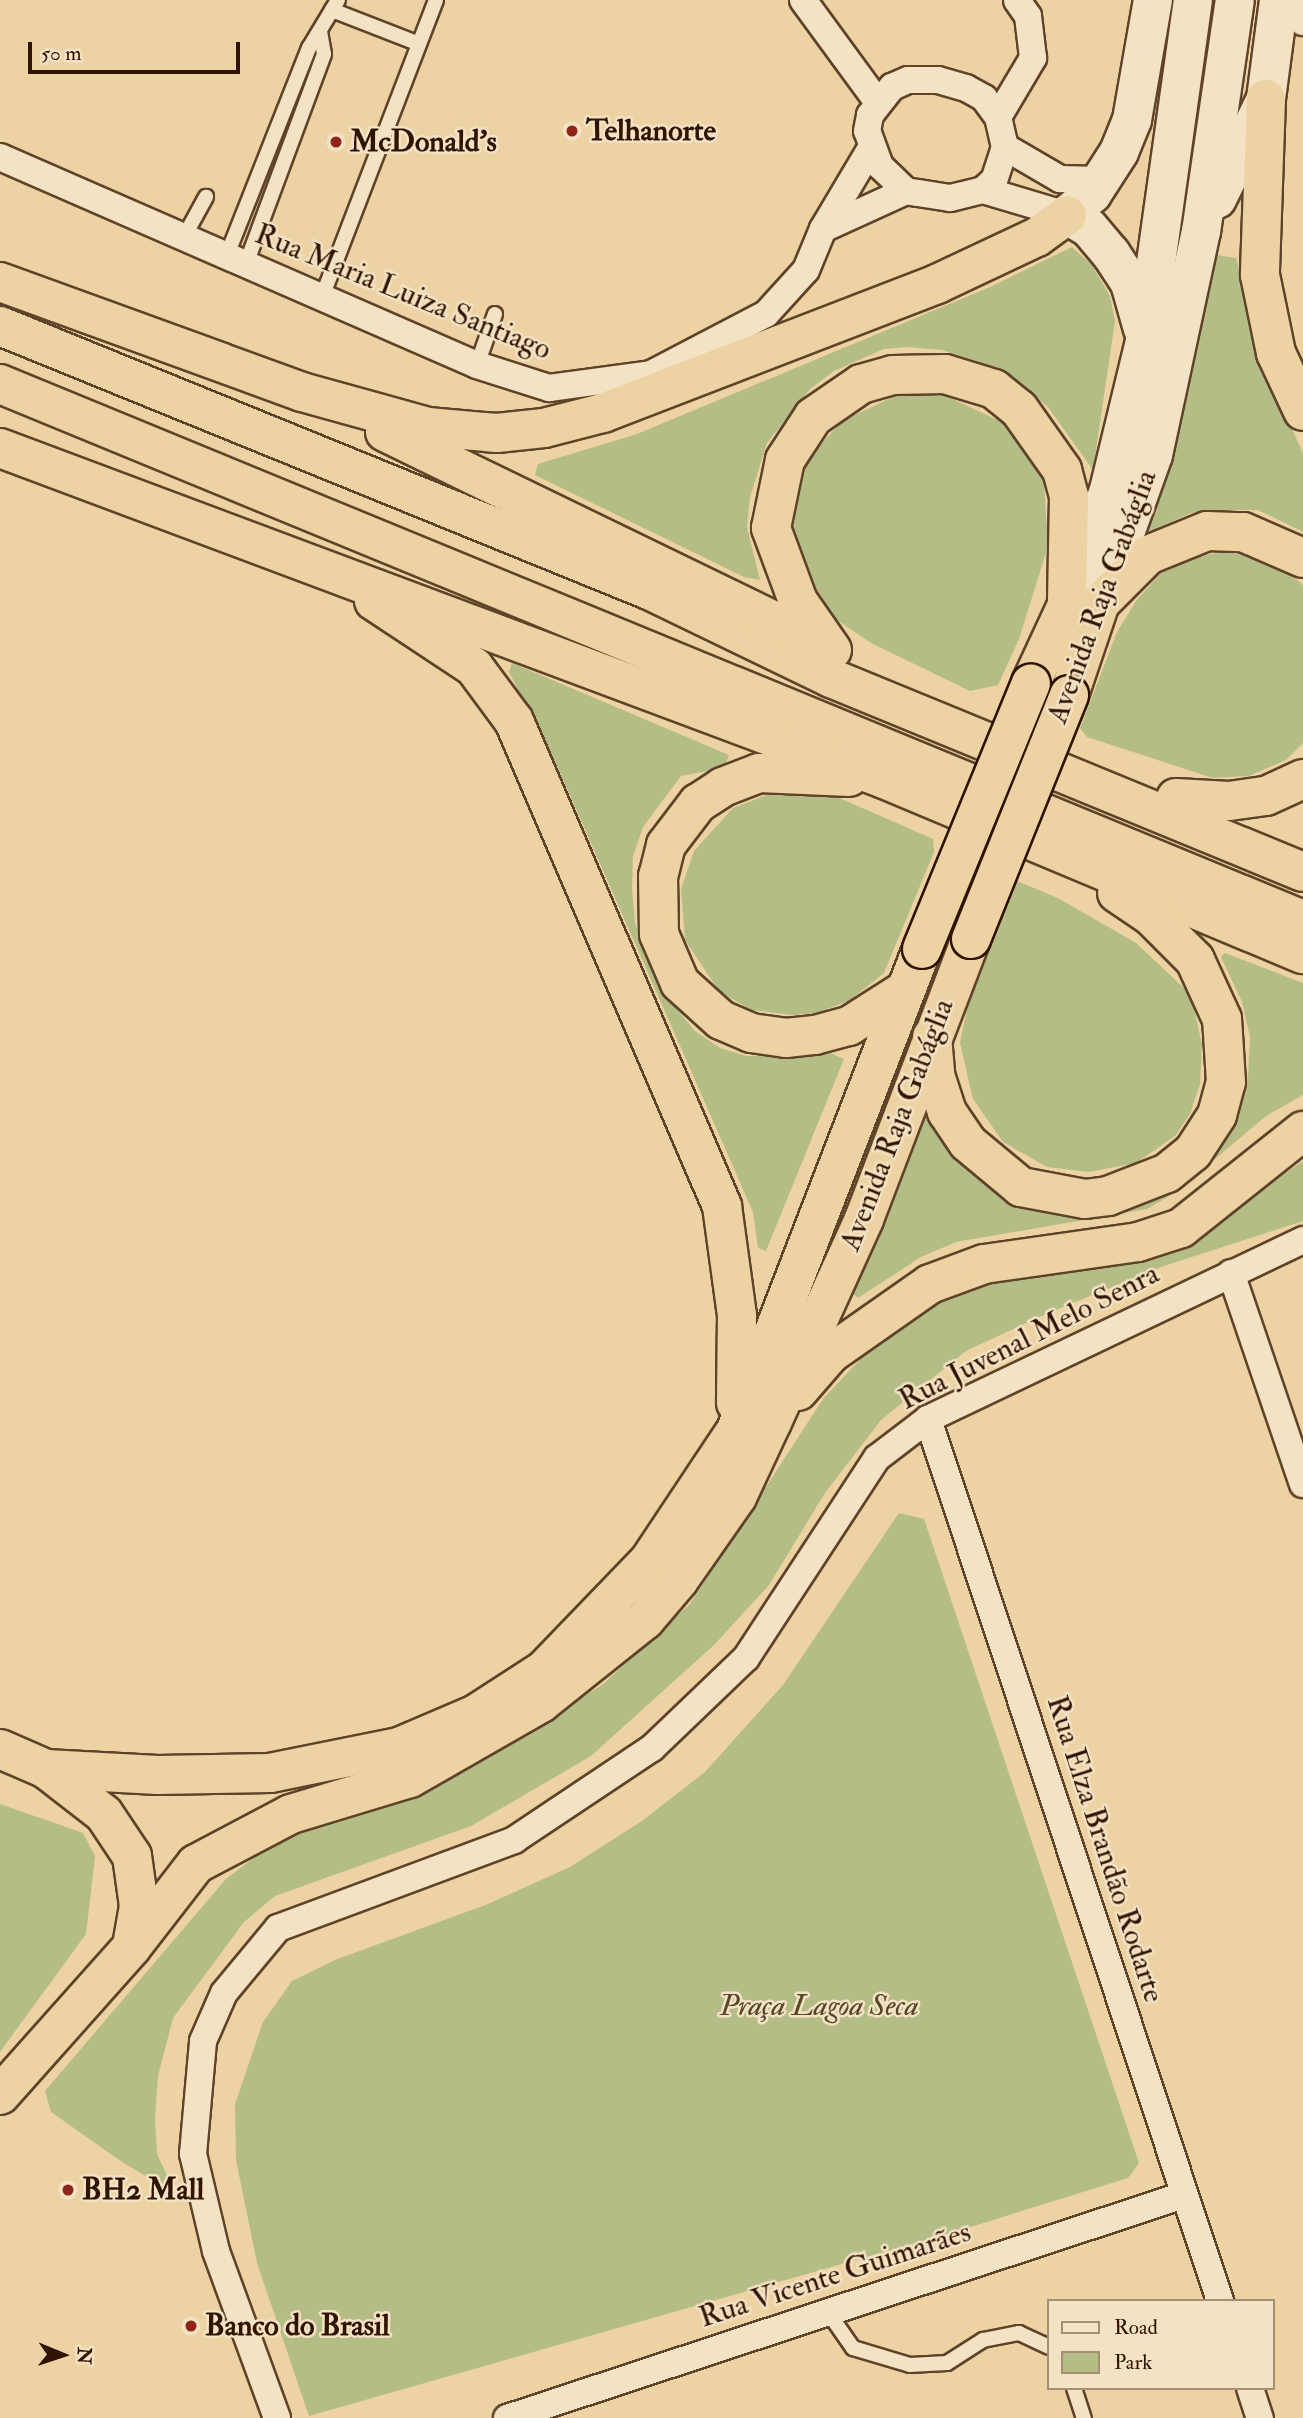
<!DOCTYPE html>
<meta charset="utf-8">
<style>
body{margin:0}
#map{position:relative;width:1303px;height:2418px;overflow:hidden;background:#edd2a3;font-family:"IM FELL Double Pica",serif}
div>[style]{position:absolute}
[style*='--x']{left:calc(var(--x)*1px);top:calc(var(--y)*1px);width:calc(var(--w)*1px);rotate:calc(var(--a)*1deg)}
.green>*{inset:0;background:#b5bd87}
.roads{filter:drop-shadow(2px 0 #5f4329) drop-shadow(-2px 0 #5f4329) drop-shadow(0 2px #5f4329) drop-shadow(0 -2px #5f4329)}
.lane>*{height:14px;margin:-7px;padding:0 7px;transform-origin:7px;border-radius:7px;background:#f3e2c3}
.street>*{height:26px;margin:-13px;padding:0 13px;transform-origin:13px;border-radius:13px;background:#f3e2c3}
.secondary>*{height:38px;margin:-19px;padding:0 19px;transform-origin:19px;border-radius:19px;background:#f3e2c3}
.highway>*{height:38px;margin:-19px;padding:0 19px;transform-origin:19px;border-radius:19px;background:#edd2a3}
.bridges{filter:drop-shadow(2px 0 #301300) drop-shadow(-2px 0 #301300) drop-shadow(0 2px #301300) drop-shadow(0 -2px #301300)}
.highway-bridge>*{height:38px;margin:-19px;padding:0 19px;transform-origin:19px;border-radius:19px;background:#edd2a3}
.dots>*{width:19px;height:19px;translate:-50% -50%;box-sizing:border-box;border:4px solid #f3e2c3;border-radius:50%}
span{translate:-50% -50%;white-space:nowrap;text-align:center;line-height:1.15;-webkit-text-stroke:5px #f3e2c3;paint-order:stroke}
.poi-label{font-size:30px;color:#301300;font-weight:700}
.left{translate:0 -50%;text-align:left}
.street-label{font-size:30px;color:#301300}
.park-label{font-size:30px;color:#584628;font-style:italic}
.legend{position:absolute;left:1047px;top:2299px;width:228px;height:91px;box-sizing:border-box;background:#f3e2c3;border:2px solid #a58f75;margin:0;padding:9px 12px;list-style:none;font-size:21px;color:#301300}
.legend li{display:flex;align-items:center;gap:14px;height:35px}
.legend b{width:35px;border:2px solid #a58f75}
.north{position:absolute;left:28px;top:2320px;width:70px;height:70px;-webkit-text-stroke:5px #f3e2c3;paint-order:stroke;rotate:92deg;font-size:19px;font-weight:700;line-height:28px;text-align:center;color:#301300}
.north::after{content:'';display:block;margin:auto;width:24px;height:32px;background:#301300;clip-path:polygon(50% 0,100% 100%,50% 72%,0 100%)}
.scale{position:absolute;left:28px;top:42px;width:212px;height:32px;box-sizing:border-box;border:4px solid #301300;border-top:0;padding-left:9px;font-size:21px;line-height:24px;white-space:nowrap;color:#301300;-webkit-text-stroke:5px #f3e2c3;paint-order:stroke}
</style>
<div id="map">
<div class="green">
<div style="clip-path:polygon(1072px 247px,1092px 265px,1110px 296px,1115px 321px,1093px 470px,1048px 407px,1004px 370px,942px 350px,907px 347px,884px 349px,834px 371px,810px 389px,767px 443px,750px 497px,747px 527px,760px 580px,744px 577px,535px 475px,538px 464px,637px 434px,990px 287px)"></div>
<div style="clip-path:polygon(1217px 255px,1236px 258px,1273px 388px,1303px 453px,1303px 532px,1258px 510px,1211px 510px,1191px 513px,1145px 533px)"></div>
<div style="clip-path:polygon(897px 395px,944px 395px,1002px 422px,1016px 436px,1044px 483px,1048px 546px,1019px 639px,998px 685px,970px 691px,871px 643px,837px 620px,806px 574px,793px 542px,790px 518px,806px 461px,842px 421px)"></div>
<div style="clip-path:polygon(1224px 551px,1277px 563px,1303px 585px,1303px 743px,1286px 760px,1249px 776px,1213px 778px,1087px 737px,1080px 728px,1117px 632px,1136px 601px,1161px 573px,1186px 560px)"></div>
<div style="clip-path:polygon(512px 663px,729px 755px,724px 768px,681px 776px,643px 827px,633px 856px,632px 889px,635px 923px,647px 955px,673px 1005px,695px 1031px,720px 1048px,747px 1056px,830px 1053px,844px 1059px,766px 1251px,758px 1248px,753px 1212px,558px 768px,509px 672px)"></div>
<div style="clip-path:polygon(774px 792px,828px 793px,933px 839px,934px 852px,884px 973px,850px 1000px,817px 1013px,792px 1015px,751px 1010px,719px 991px,685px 940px,681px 889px,694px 851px,733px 808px)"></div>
<div style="clip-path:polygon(1017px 881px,1058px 898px,1136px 943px,1185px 989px,1194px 1009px,1202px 1044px,1200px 1084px,1190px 1114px,1175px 1136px,1136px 1163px,1089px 1172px,1047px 1167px,1003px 1142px,973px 1099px,960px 1043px,968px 1005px)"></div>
<div style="clip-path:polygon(1225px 953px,1303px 983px,1303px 1095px,1266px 1116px,1176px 1192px,1147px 1209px,956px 1242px,921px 1257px,858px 1298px,853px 1294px,919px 1109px,930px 1104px,963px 1161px,995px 1191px,1040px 1212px,1066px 1214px,1238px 1109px,1248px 1076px,1250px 1037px,1242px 1002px,1221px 957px)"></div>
<div style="clip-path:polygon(1303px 1161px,1303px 1221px,1161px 1267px,1039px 1317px,966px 1351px,881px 1420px,825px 1493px,769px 1585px,714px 1645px,591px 1756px,471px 1826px,275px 1896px,244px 1922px,173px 2018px,158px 2076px,155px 2118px,157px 2154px,172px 2186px,163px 2186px,122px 2162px,51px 2112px,45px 2091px,226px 1879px,269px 1846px,464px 1771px,602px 1685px,690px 1604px,823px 1399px,882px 1336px,949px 1296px,996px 1278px,1242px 1203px)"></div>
<div style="clip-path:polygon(899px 1513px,924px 1519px,1139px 2163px,1128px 2178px,961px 2230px,309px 2416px,257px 2263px,236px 2160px,235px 2104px,263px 2022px,292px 1981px,335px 1960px,488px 1904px,570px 1867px,642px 1821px,705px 1772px,783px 1685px)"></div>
<div style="clip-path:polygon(0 1804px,83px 1833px,95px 1856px,86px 1934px,0 2052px)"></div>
</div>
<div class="roads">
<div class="lane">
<div style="--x:332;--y:10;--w:93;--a:21.3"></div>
<div style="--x:184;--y:237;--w:46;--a:-61.2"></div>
<div style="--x:227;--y:255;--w:223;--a:-68.4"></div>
<div style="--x:309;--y:48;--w:56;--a:-58.9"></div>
<div style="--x:246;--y:264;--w:224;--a:-69.6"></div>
<div style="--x:324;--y:54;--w:23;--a:-100"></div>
<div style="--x:322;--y:297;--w:318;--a:-69"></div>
<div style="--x:477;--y:365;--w:54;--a:-70.6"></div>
<div style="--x:828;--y:2312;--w:44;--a:55.2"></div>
<div style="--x:853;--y:2348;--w:59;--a:16.6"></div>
<div style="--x:910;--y:2365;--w:37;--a:-3"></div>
<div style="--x:947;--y:2363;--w:43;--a:-32.6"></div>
<div style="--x:983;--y:2340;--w:37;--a:-11"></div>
<div style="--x:1019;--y:2333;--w:33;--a:25"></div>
<div style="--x:1074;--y:2388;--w:32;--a:72"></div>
</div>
<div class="street">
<div style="--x:803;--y:0;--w:125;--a:53.8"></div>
<div style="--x:1289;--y:0;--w:26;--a:58"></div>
<div style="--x:908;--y:80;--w:30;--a:0"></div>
<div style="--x:938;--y:80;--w:29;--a:16"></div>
<div style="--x:966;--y:88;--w:21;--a:29"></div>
<div style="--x:984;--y:98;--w:24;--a:54"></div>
<div style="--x:998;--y:117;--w:31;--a:77"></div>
<div style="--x:1005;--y:147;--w:35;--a:108"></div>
<div style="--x:994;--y:180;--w:15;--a:138"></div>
<div style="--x:983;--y:190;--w:34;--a:166"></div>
<div style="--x:950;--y:198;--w:33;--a:-171"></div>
<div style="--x:917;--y:193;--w:11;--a:-170"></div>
<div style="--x:906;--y:191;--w:36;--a:-136"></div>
<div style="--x:880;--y:166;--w:37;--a:-110"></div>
<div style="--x:867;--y:131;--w:16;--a:-79"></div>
<div style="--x:870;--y:115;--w:36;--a:-52"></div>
<div style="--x:892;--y:87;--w:17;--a:-24"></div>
<div style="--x:998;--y:117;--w:69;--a:-59.3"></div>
<div style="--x:1033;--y:58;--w:42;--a:-96.8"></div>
<div style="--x:1028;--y:16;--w:19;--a:-125"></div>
<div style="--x:1005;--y:147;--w:64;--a:30.2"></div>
<div style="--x:1060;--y:179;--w:41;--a:1.4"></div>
<div style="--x:0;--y:157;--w:520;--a:23.56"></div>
<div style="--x:477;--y:365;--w:76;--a:17.7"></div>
<div style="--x:549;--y:388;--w:103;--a:-7.8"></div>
<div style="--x:651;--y:374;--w:130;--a:-27.6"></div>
<div style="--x:766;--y:314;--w:59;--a:-47.7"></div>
<div style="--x:806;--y:270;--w:44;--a:-67.5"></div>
<div style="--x:823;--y:229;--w:94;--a:-59.3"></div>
<div style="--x:983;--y:190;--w:88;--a:16.6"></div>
<div style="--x:823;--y:229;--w:91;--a:-24.6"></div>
<div style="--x:1231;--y:1273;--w:223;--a:71.2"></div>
<div style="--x:928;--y:1419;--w:929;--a:71.68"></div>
<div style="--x:1250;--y:2388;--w:32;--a:72"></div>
<div style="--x:277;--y:2418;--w:178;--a:-110.1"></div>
<div style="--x:216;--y:2251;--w:100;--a:-103.3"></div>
<div style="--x:193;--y:2154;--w:113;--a:-84.9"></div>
<div style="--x:203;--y:2041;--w:52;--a:-66.4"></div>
<div style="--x:224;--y:1993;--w:85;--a:-50.3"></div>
<div style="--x:278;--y:1928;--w:252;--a:-20.4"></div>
<div style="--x:514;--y:1840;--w:166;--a:-33.7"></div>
<div style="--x:652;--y:1748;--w:130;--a:-43.8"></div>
<div style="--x:746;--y:1658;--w:239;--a:-56.8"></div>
<div style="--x:877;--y:1458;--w:64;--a:-37.4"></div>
<div style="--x:928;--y:1419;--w:416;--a:-25.5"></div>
<div style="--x:507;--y:2418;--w:713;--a:-18.23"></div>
</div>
<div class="secondary">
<div style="--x:1217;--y:199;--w:111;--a:-63.9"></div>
<div style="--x:1266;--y:99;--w:100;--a:-82.5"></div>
<div style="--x:1143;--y:329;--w:48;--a:-105.8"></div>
<div style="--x:1130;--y:283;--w:35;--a:-123"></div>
<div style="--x:1111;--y:254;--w:34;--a:-130"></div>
<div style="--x:1089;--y:228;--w:26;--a:-149"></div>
<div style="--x:1067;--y:215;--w:33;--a:-40"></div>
<div style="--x:1092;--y:194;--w:50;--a:-57.3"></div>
<div style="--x:1119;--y:152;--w:35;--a:-68"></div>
<div style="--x:1132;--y:120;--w:122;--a:-80.1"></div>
<div style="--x:1069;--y:599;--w:116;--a:-69.8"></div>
<div style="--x:1109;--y:490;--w:153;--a:-76.4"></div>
<div style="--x:1145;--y:341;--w:344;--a:-82"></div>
<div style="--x:1100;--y:603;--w:157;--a:-70.3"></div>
<div style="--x:1153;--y:455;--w:228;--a:-77.9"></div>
<div style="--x:1201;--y:232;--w:234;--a:-81.7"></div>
</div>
<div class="highway">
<div style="--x:1266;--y:99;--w:176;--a:92"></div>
<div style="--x:1260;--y:275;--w:80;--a:78.4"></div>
<div style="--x:1276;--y:353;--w:64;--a:65"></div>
<div style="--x:0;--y:282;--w:321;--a:20"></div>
<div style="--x:302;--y:392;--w:131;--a:15.5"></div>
<div style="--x:428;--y:427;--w:69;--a:5"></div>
<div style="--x:497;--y:433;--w:47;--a:-6.1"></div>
<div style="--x:544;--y:428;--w:61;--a:-14.3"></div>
<div style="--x:603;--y:413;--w:358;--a:-21.1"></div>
<div style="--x:937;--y:284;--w:110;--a:-25.2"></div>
<div style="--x:1037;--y:237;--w:37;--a:-36"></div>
<div style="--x:0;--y:326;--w:701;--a:22.14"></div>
<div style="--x:649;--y:590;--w:202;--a:25.8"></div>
<div style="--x:831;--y:678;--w:510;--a:22.34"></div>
<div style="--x:0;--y:384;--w:1409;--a:22.36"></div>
<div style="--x:385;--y:432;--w:457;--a:25.9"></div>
<div style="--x:0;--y:448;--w:944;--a:20.53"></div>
<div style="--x:884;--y:779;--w:454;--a:22.7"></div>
<div style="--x:374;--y:601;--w:120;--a:33.4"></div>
<div style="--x:474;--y:667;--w:67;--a:53.5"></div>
<div style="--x:514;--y:721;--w:528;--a:66.79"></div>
<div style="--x:722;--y:1206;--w:110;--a:82.2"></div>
<div style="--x:737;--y:1315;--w:88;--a:90.7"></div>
<div style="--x:832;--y:650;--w:60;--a:-124.8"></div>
<div style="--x:798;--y:601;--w:78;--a:-110.3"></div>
<div style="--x:771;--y:528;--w:69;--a:-78.4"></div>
<div style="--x:785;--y:460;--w:51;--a:-56.9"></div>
<div style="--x:813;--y:417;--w:58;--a:-34.5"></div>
<div style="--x:861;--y:384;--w:33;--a:-16"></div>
<div style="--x:893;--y:375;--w:52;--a:-1.1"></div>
<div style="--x:945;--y:374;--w:51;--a:17"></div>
<div style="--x:994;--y:389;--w:32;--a:39"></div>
<div style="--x:1019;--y:409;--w:75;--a:54.8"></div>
<div style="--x:1062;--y:470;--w:27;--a:75"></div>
<div style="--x:1069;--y:496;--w:109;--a:91.1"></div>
<div style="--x:1067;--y:605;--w:86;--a:114.8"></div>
<div style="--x:1069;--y:695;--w:97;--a:-71.4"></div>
<div style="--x:1100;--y:603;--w:68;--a:-45"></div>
<div style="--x:1148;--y:555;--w:64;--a:-22.1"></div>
<div style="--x:1207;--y:531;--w:36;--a:2"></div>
<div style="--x:1243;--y:532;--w:65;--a:23.4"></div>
<div style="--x:849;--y:777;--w:90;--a:-177.5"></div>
<div style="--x:759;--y:773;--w:39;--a:159"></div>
<div style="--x:723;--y:787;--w:30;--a:147"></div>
<div style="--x:698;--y:803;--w:53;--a:127.3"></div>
<div style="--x:666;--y:845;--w:32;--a:104"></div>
<div style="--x:658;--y:876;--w:58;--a:89"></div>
<div style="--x:659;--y:934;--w:53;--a:66.8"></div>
<div style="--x:680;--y:983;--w:55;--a:42.1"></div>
<div style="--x:721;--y:1020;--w:33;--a:23"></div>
<div style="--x:751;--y:1033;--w:35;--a:8"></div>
<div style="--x:786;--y:1038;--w:29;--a:-6"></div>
<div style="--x:815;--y:1035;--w:35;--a:-15"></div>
<div style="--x:849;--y:1026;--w:65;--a:-32.5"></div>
<div style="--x:1176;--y:798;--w:53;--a:3.2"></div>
<div style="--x:1229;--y:801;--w:37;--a:-8"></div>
<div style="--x:1266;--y:796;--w:41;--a:-24.7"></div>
<div style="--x:932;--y:1037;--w:38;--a:85"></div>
<div style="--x:935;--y:1075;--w:39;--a:72"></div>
<div style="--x:947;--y:1112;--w:37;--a:56"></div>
<div style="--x:968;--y:1143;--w:69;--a:39.7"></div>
<div style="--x:1021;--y:1187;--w:65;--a:10.6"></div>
<div style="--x:1085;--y:1199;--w:23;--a:-7"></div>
<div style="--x:1108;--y:1196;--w:63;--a:-21.3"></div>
<div style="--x:1167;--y:1173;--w:33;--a:-39"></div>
<div style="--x:1193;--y:1152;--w:44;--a:-57"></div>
<div style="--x:1217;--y:1115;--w:34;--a:-75"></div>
<div style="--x:1226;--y:1082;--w:63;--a:-93.6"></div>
<div style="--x:1222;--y:1019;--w:65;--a:-114.6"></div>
<div style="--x:1195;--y:960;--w:62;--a:-135"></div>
<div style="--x:1151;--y:916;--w:41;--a:-145.9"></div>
<div style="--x:798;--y:1391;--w:49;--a:-49.1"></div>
<div style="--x:830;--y:1354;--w:122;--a:-35"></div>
<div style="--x:930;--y:1284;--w:58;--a:-20.3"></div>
<div style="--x:984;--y:1264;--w:156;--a:-8.1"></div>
<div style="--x:1138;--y:1242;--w:45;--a:-18"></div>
<div style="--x:1181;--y:1228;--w:156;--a:-38.5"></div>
<div style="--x:0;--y:1749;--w:50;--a:23.5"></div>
<div style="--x:46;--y:1769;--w:73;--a:37.8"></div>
<div style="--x:104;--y:1814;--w:50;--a:56.3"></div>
<div style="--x:132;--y:1856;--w:50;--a:82"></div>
<div style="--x:139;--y:1906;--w:41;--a:99.9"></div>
<div style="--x:46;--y:1769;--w:112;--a:3.1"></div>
<div style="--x:158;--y:1775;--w:112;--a:-1"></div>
<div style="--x:270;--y:1773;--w:132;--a:-11.4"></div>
<div style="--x:399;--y:1747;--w:84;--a:-23.2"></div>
<div style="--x:476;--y:1714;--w:81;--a:-32.9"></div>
<div style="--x:544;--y:1670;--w:151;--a:-46.1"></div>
<div style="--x:649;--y:1561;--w:157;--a:-56.4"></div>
<div style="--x:736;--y:1430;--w:516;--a:-68.86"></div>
<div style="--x:0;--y:2095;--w:197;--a:-48.3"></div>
<div style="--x:131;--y:1948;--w:106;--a:-52.3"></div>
<div style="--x:196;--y:1864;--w:107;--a:-27.8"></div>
<div style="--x:291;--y:1814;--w:124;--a:-16.8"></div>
<div style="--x:410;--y:1778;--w:151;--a:-29.8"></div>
<div style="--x:541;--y:1703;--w:133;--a:-38.6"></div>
<div style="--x:645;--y:1620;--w:52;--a:-49.6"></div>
<div style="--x:679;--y:1580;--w:101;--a:-55.1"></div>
<div style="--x:737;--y:1497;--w:83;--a:-65"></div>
<div style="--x:772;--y:1422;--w:223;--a:-65.6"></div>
<div style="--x:864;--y:1219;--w:300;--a:-69.1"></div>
</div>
</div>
<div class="bridges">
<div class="highway-bridge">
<div style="--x:971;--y:939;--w:263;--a:-68.1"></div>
<div style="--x:922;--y:949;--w:287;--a:-67.7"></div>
</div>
</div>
<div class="dots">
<div style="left:572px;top:131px;background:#8f2418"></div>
<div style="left:336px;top:142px;background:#8f2418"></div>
<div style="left:68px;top:2190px;background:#8f2418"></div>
<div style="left:191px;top:2326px;background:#8f2418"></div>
</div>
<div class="poi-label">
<span class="left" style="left:586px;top:131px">Telhanorte</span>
<span class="left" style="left:350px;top:142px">McDonald's</span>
<span class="left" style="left:82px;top:2190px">BH2 Mall</span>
<span class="left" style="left:205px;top:2326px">Banco do Brasil</span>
</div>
<div class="street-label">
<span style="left:403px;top:292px;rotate:22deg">Rua Maria Luiza Santiago</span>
<span style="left:1102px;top:597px;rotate:-70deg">Avenida Raja Gabáglia</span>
<span style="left:897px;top:1125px;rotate:-69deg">Avenida Raja Gabáglia</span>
<span style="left:1029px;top:1337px;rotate:-27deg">Rua Juvenal Melo Senra</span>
<span style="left:1105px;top:1849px;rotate:72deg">Rua Elza Brandão Rodarte</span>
<span style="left:835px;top:2275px;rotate:-18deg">Rua Vicente Guimarães</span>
</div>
<div class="park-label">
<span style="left:819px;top:2006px">Praça Lagoa Seca</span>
</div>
<ul class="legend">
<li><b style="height:9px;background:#f3e2c3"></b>Road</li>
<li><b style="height:19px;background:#b5bd87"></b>Park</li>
</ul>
<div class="north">N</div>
<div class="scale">50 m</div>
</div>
